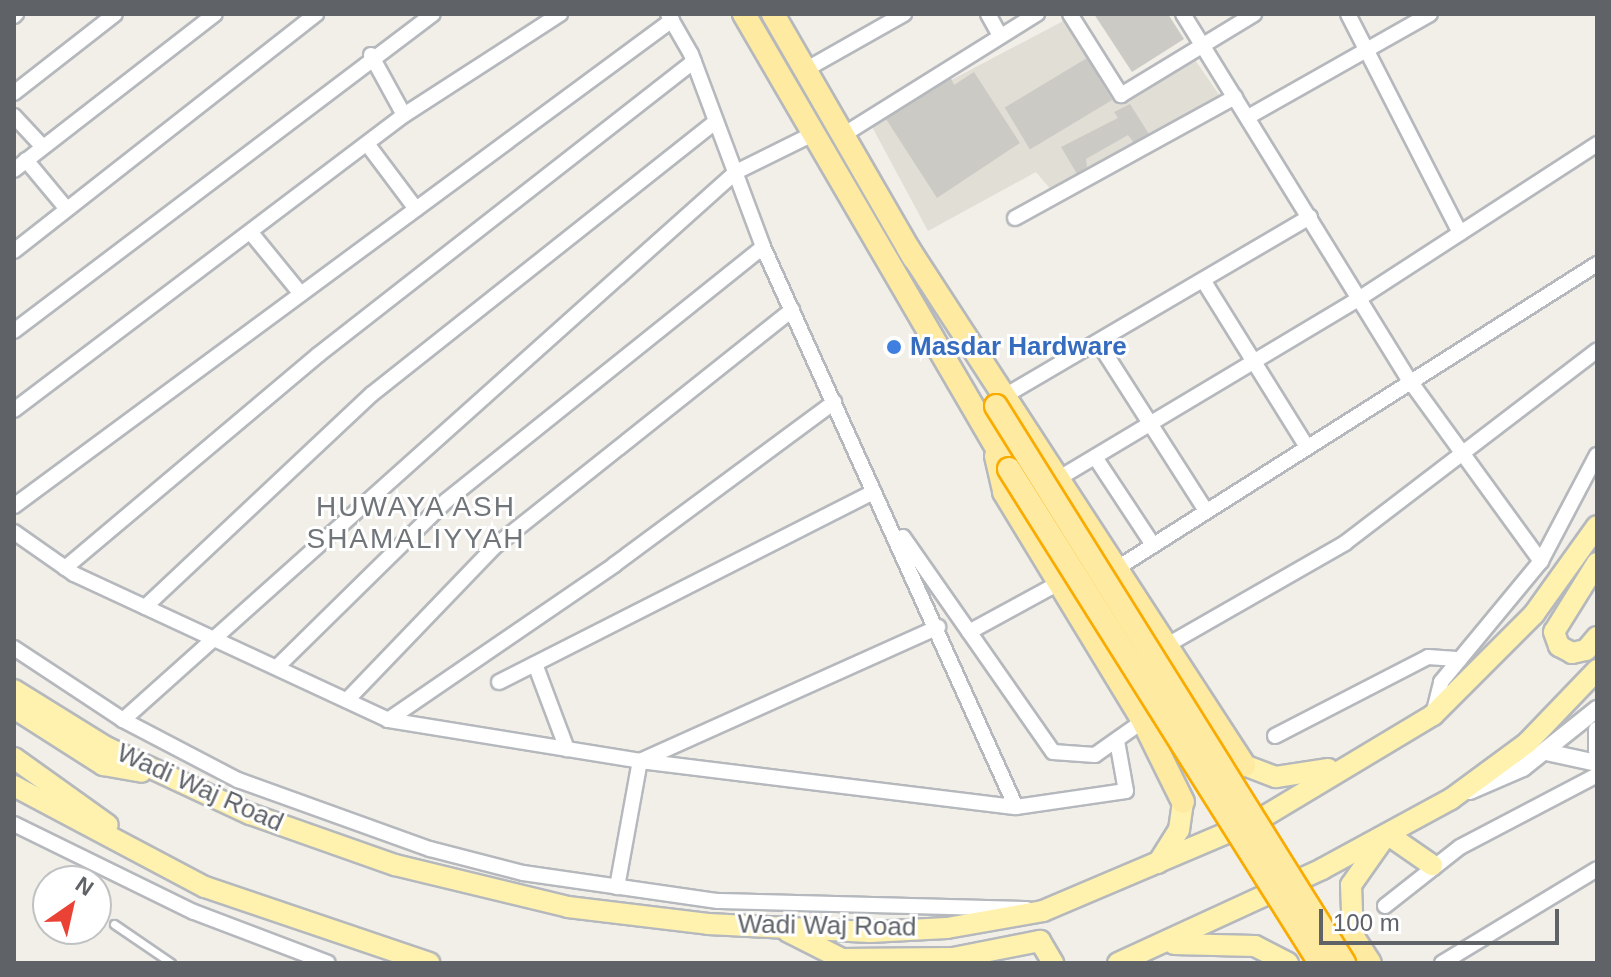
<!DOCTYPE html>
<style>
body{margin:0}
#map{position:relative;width:1611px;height:977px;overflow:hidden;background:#f1efe8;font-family:Arial,sans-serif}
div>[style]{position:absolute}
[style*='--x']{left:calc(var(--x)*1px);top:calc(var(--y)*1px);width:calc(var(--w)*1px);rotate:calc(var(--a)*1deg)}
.education>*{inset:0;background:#e1ded6}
.building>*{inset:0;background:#cccac5;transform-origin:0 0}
.roads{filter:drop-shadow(2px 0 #b5b8bc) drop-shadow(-2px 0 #b5b8bc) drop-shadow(0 2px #b5b8bc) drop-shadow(0 -2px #b5b8bc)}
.service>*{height:7px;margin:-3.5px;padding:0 3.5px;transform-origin:3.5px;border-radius:3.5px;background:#fff}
.minor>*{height:14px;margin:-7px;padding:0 7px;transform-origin:7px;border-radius:7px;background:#fff}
.tertiary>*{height:16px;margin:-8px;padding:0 8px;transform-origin:8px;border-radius:8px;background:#fff}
.primary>*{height:20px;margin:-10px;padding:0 10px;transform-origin:10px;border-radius:10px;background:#fff2af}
.trunk>*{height:22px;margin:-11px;padding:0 11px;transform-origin:11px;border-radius:11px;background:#feeaa1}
.bridges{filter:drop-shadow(2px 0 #f9ab00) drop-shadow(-2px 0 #f9ab00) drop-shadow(0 2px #f9ab00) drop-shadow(0 -2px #f9ab00)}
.trunk-bridge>*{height:22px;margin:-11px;padding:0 11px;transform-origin:11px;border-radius:11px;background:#feeaa1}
.dots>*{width:22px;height:22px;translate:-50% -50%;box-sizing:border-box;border:4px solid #fff;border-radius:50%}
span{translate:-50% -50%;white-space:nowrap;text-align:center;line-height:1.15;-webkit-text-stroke:6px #fff;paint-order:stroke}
.shop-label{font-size:26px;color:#366cbe;font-weight:700}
.left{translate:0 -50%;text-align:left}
.street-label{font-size:26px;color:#5f6368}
.neighbourhood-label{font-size:28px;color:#70757a;letter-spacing:2px}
.frame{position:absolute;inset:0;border:16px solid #5f6368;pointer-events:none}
.north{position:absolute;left:32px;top:865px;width:80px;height:80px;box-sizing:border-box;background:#fff;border:2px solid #bfc1c3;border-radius:50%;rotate:34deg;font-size:22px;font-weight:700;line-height:32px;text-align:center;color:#5f6368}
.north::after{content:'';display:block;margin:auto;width:28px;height:36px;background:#ea4335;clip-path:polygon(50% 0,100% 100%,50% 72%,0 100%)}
.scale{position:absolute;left:1319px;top:909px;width:240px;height:36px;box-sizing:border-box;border:4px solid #5f6368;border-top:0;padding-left:10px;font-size:24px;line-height:28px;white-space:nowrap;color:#5f6368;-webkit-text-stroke:6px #fff;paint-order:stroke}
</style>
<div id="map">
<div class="education">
<div style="clip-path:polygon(1065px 20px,1119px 102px,1195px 60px,1220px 96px,1053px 192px,1036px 172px,928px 231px,870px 123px)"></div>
</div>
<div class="building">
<div style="clip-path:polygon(1094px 14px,1168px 14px,1184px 39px,1132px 72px)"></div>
<div style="left:1087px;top:58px;width:49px;height:96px;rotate:59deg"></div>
<div style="clip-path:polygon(974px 72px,1020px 143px,937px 198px,886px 119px,951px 78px,954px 85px)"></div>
<div style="clip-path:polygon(1130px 104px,1149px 134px,1134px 143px,1128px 135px,1086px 159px,1087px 167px,1077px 174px,1061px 147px,1118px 118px,1114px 112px)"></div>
</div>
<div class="roads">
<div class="service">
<div style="--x:114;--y:924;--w:69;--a:34.4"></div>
</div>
<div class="minor">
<div style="--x:668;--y:14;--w:46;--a:60.1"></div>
<div style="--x:691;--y:54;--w:206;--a:69.5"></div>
<div style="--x:763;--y:247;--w:614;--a:65.69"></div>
<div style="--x:988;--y:14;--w:23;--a:61"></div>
<div style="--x:1070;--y:14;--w:96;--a:57.8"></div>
<div style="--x:1121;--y:95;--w:156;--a:-31.3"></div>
<div style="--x:1183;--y:14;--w:432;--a:58.3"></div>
<div style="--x:1410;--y:381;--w:223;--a:54"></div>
<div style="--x:1348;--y:14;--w:246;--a:62.9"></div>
<div style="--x:14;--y:16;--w:3;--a:-45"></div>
<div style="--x:371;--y:55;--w:68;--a:61.2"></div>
<div style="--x:805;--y:70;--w:114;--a:-29.5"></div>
<div style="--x:14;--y:93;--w:128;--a:-38"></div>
<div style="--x:14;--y:116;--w:42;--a:46.9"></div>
<div style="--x:1248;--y:117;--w:209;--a:-29.5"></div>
<div style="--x:843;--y:135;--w:229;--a:-32"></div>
<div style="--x:368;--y:145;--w:80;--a:53.1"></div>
<div style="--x:26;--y:160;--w:62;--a:50.2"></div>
<div style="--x:14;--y:170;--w:254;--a:-37.8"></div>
<div style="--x:1015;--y:218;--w:251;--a:-28.8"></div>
<div style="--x:252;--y:234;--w:77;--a:50.8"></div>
<div style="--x:14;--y:251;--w:384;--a:-38.1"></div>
<div style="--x:1203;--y:280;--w:197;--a:58.1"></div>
<div style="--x:14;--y:331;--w:525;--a:-37.11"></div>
<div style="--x:1098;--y:342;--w:201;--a:57.4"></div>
<div style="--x:1008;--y:394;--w:350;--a:-30.4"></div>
<div style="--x:14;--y:410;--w:489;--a:-37.1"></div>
<div style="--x:404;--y:115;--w:186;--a:-32.9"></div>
<div style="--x:1095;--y:457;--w:105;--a:56.6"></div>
<div style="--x:1061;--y:477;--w:348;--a:-30.9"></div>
<div style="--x:1360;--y:298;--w:283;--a:-33"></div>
<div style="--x:14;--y:506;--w:818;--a:-36.45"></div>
<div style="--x:14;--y:532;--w:73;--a:35"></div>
<div style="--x:74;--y:574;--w:346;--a:24.9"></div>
<div style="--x:388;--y:720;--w:255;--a:9.2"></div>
<div style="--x:640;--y:761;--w:379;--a:7"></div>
<div style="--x:1016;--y:807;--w:111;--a:-8.3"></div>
<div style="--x:1126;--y:791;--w:51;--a:-100.2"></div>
<div style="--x:903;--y:537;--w:262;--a:55.1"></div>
<div style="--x:1053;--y:752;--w:42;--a:4.1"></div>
<div style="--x:1095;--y:755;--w:59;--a:-35.3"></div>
<div style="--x:1119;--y:567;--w:566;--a:-32.37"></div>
<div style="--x:65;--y:568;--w:331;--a:-40.1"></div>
<div style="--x:318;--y:355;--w:477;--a:-38"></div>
<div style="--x:145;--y:607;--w:311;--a:-43.2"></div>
<div style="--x:372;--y:394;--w:439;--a:-38.4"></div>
<div style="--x:969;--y:632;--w:100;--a:-28.6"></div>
<div style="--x:1169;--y:644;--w:203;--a:-29.8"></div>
<div style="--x:1345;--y:543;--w:317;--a:-37.4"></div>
<div style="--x:14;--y:648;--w:131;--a:33.4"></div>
<div style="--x:123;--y:720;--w:130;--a:27.6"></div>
<div style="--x:238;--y:780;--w:204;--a:19.8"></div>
<div style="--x:430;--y:849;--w:96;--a:14.5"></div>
<div style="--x:523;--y:873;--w:197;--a:8.2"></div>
<div style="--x:718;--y:901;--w:309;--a:1.5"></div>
<div style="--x:535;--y:664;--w:91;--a:69.4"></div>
<div style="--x:277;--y:667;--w:237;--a:-44.5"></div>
<div style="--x:446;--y:501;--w:406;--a:-38.7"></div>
<div style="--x:499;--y:682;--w:420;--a:-26.9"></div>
<div style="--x:347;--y:700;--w:212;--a:-46.1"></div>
<div style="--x:494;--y:547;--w:381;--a:-38.5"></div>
<div style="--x:1433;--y:715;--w:34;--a:-76"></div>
<div style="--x:1441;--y:682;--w:157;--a:-50.4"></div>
<div style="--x:1541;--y:561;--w:120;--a:-62.2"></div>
<div style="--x:123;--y:720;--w:822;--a:-41.8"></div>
<div style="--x:736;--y:172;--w:86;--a:-26.3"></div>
<div style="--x:388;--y:720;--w:274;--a:-34.4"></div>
<div style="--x:614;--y:565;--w:274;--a:-36.5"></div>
<div style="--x:1275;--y:736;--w:172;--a:-27.3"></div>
<div style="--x:1428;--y:657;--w:32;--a:4"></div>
<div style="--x:14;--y:824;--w:200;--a:26.1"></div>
<div style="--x:194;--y:912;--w:143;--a:20.8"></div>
<div style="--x:617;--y:887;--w:128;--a:-79.7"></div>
<div style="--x:640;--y:761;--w:327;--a:-24.2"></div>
<div style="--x:1385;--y:906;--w:95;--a:-38.2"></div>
<div style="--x:1460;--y:847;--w:155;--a:-27.7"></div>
<div style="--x:1442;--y:963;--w:181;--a:-31.2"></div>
</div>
<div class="tertiary">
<div style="--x:1597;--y:730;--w:21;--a:90"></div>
<div style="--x:1546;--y:752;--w:52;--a:12.2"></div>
<div style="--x:1470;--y:791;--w:58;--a:-23.5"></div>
<div style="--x:1523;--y:768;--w:95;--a:-38.6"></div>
</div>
<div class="primary">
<div style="--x:1597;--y:563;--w:81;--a:121.9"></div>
<div style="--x:1554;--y:632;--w:15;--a:70"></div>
<div style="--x:1559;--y:646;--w:15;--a:28"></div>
<div style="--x:1572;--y:653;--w:14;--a:-12"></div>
<div style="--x:1586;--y:650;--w:17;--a:-50"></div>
<div style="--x:14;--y:690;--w:108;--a:31.8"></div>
<div style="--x:106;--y:747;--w:159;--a:25"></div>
<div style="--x:250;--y:814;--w:154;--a:19.4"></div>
<div style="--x:395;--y:865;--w:178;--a:13.6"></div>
<div style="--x:568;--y:907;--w:141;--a:6.9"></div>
<div style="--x:708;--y:924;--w:162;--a:2.8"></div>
<div style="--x:870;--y:932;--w:77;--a:-3"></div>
<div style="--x:947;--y:928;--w:97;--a:-10"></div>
<div style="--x:1043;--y:911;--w:236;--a:-23"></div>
<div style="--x:1260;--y:819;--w:202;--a:-31"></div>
<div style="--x:1433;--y:715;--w:143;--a:-45"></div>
<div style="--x:1534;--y:614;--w:108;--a:-54.4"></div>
<div style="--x:14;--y:708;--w:106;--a:32.6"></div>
<div style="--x:103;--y:765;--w:39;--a:10"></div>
<div style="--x:14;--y:758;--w:115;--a:35.5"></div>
<div style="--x:1244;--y:765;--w:34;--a:21"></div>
<div style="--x:1276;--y:777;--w:53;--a:-8.7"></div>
<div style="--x:14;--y:786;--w:216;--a:27.9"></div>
<div style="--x:205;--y:887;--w:237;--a:18.7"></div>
<div style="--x:1158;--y:863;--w:39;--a:-58"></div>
<div style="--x:1179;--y:830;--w:28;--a:-82"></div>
<div style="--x:787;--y:931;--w:62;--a:27"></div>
<div style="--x:842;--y:959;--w:111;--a:-0.5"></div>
<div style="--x:953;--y:958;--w:89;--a:-11.1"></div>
<div style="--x:1040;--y:941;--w:26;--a:59"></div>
<div style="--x:1353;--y:937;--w:52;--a:-92.2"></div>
<div style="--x:1351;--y:885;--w:62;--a:-54.8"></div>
<div style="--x:1387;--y:834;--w:55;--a:34.6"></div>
<div style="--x:1174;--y:944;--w:81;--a:1.4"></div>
<div style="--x:1255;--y:946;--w:37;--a:27"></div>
<div style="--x:1118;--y:963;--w:225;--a:-24.7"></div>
<div style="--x:1322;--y:869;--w:147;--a:-28.5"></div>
<div style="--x:1451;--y:799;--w:94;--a:-36.4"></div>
<div style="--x:1527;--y:743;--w:101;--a:-46.2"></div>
</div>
<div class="trunk">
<div style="--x:744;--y:14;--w:527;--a:59.78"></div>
<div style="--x:773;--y:14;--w:282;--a:60"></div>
<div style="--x:908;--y:248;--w:617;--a:56.98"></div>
<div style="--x:996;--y:456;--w:37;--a:77"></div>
<div style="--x:1004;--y:492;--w:268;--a:58.7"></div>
<div style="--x:1143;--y:721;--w:90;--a:63.7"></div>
<div style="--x:1353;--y:937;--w:31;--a:57"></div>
</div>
</div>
<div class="bridges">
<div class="trunk-bridge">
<div style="--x:996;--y:406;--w:657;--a:58"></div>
<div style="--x:1009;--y:469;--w:584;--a:57.81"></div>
</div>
</div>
<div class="dots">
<div style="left:894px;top:347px;background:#3f7fe0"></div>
</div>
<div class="shop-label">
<span class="left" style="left:910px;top:347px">Masdar Hardware</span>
</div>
<div class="street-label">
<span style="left:200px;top:788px;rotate:24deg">Wadi Waj Road</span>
<span style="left:827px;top:926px;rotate:1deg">Wadi Waj Road</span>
</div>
<div class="neighbourhood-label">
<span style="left:416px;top:523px">HUWAYA ASH<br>SHAMALIYYAH</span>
</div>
<div class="frame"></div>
<div class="north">N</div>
<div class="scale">100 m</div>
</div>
